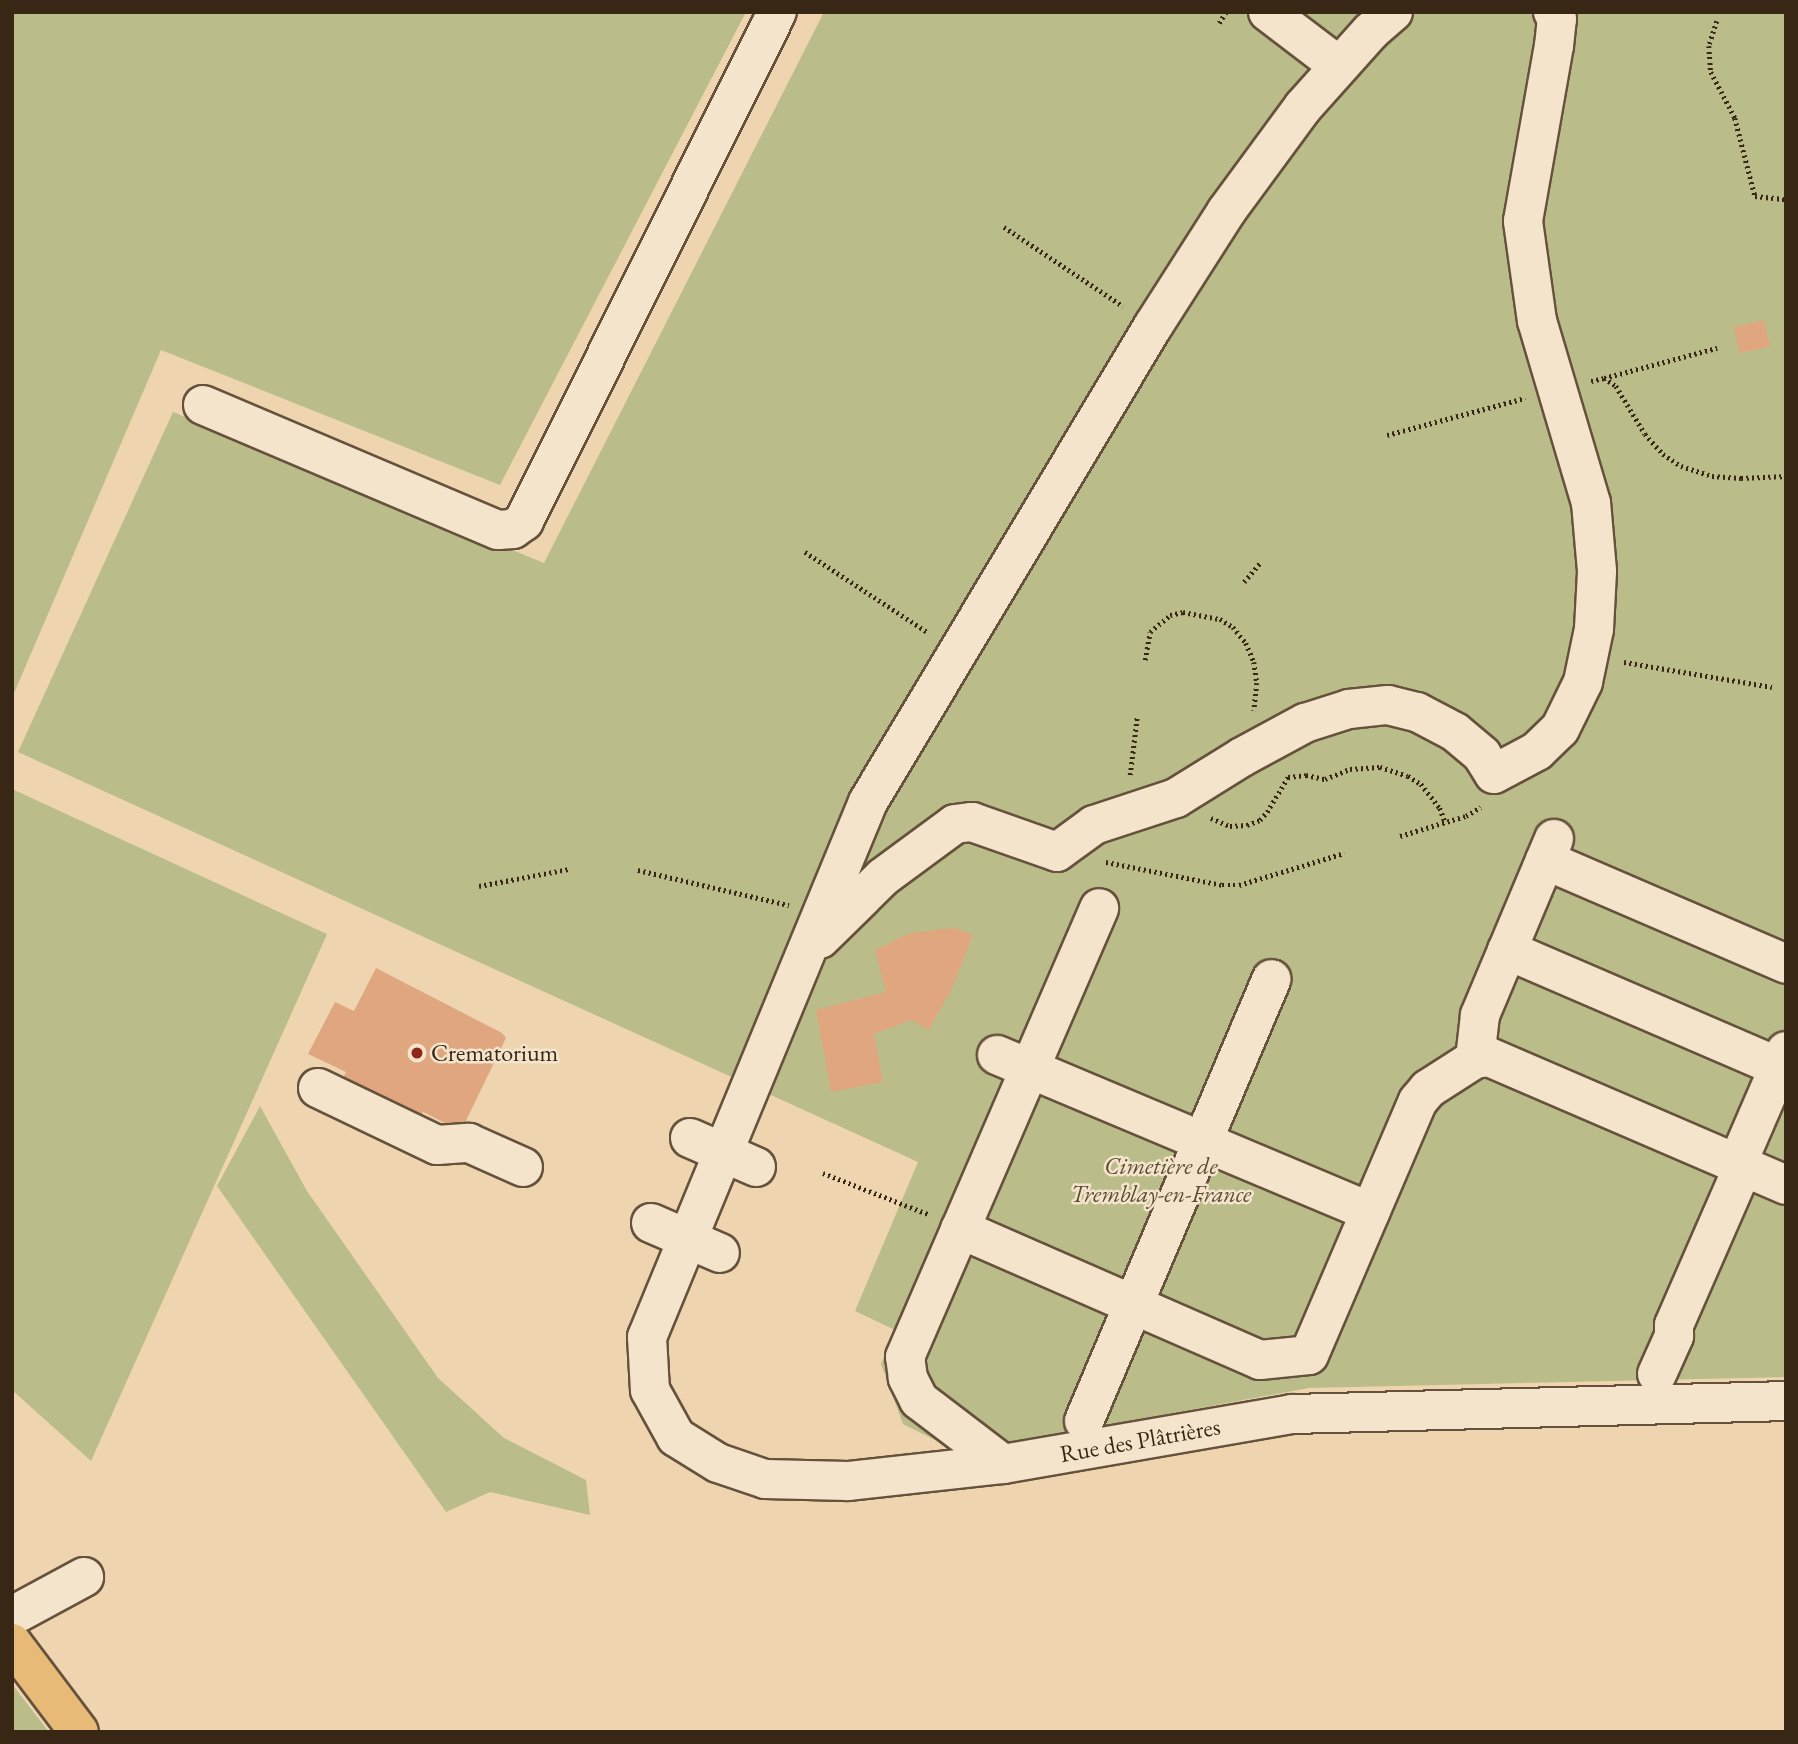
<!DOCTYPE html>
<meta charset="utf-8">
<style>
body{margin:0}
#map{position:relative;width:1798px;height:1744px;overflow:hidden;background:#eed5b0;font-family:"EB Garamond",serif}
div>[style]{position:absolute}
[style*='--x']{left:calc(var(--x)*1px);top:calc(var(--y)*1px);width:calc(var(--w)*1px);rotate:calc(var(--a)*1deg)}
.green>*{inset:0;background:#babd8a}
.building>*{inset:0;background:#e0a67f;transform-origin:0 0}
.path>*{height:4.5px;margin-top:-2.25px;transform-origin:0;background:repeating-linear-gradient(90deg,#392716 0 2px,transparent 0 5.5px)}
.roads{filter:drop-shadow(2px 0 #66523c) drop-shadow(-2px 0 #66523c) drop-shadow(0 2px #66523c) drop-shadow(0 -2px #66523c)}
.minor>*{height:38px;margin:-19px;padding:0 19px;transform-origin:19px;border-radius:19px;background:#f4e4cc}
.major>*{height:38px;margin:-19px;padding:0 19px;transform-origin:19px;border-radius:19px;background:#e7ba78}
.dots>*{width:19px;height:19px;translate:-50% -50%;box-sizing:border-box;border:4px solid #f4e4cc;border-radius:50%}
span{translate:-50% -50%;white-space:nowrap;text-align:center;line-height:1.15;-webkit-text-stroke:5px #f4e4cc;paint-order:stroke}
.poi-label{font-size:24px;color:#392716}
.left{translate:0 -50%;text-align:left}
.park-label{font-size:24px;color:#594c33;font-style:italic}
.street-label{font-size:24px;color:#392716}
.frame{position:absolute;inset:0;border:14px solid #392716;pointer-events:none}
</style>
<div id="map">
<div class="green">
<div style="clip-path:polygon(12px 12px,746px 12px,500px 485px,161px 350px,12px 698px)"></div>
<div style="clip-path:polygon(824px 12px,1786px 12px,1786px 1377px,1309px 1388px,998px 1445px,953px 1449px,903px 1424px,881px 1364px,895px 1330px,855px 1311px,918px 1162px,18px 752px,173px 412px,544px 563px)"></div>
<div style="clip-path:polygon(12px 789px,327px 934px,91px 1461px,12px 1390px)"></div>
<div style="clip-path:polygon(260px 1106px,307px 1191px,438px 1378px,504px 1438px,586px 1480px,590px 1515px,490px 1492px,446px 1512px,217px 1186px)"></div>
<div style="clip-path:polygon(12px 1684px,32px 1710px,49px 1732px,12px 1732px)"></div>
</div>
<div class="building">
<div style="left:1764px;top:320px;width:27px;height:31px;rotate:77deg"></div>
<div style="clip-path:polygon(955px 928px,973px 935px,952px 988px,929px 1030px,911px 1020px,874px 1034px,883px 1082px,831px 1092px,816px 1010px,886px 992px,875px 950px,910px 933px)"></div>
<div style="clip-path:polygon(376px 968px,502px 1033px,506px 1038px,461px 1131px,423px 1112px,415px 1129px,337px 1089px,346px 1072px,308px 1054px,335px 1002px,354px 1011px)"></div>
</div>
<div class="path">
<div style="--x:1717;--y:21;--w:26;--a:108"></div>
<div style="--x:1709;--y:46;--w:26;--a:86"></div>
<div style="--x:1711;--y:72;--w:52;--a:62.4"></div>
<div style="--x:1735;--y:118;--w:81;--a:75.6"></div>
<div style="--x:1755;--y:196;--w:31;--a:6"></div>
<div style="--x:1219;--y:23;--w:13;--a:-58"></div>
<div style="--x:1004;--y:227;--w:143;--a:33.6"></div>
<div style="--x:1785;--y:327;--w:1;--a:0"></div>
<div style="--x:1604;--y:378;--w:117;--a:-14.9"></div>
<div style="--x:1591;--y:381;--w:13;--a:-13"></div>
<div style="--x:1604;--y:378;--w:14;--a:34"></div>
<div style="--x:1616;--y:386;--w:56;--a:58.9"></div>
<div style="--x:1645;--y:434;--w:27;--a:48"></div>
<div style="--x:1663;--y:454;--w:22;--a:34"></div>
<div style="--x:1681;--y:466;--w:33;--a:18"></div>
<div style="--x:1712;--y:476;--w:29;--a:4"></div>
<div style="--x:1741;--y:478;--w:45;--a:-2.5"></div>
<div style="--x:1387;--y:435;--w:143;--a:-15"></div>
<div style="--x:805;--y:552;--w:148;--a:33.2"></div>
<div style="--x:1244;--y:582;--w:26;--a:-50"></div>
<div style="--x:1145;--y:660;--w:28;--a:-80"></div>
<div style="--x:1150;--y:632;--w:26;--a:-40"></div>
<div style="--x:1170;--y:615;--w:13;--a:-13"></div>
<div style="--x:1183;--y:612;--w:38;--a:11"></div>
<div style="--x:1220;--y:619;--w:15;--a:32"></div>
<div style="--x:1233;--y:627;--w:21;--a:51"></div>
<div style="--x:1246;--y:643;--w:21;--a:67"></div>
<div style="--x:1254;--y:662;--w:21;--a:82"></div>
<div style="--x:1257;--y:683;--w:28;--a:96"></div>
<div style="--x:1624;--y:662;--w:150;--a:9.6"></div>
<div style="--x:1130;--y:775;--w:58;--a:-83.1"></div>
<div style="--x:1211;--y:818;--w:21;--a:23"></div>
<div style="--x:1230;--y:826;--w:17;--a:-3"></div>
<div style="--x:1247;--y:825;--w:14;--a:-21"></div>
<div style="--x:1260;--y:820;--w:11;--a:-49"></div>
<div style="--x:1267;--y:812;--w:41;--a:-59"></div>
<div style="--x:1288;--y:777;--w:18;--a:-6"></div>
<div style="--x:1306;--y:775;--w:19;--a:12"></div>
<div style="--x:1325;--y:779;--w:27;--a:-22"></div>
<div style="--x:1350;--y:769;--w:30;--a:-4"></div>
<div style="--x:1380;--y:767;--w:29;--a:18"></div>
<div style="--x:1408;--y:776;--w:15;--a:32"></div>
<div style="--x:1421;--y:784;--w:31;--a:52"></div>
<div style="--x:1440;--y:808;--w:15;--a:70"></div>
<div style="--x:1400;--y:836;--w:69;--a:-16.9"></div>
<div style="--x:1466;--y:816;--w:17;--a:-31"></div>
<div style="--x:1106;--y:862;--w:118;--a:11.2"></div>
<div style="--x:1222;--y:885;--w:17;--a:0"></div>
<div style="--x:1239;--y:885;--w:110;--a:-16.9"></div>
<div style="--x:638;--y:870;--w:155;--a:13.1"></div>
<div style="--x:479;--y:886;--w:92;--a:-10.7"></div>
<div style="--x:823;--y:1173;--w:115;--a:21.4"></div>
</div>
<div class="roads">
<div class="minor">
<div style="--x:1268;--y:12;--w:89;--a:37.3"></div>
<div style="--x:1393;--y:12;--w:29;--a:139"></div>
<div style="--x:1371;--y:31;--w:102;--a:131.8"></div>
<div style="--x:1303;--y:107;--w:130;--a:126.3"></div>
<div style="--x:1226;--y:212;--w:135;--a:122.6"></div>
<div style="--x:1153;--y:326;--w:555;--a:120.91"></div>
<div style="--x:868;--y:802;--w:579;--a:112.44"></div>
<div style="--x:647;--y:1337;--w:53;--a:86.8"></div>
<div style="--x:650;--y:1390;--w:54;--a:61"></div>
<div style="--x:676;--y:1437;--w:49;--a:31.8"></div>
<div style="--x:718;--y:1463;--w:50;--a:18.8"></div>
<div style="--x:765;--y:1479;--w:83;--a:1.4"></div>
<div style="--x:848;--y:1481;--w:156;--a:-6.3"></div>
<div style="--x:1003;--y:1464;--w:293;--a:-9.8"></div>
<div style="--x:1292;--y:1414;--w:494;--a:-1.5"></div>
<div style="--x:203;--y:405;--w:320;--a:23"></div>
<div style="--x:498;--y:530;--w:15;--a:-4"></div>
<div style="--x:513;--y:529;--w:14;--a:-36"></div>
<div style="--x:524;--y:521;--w:568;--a:-63.57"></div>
<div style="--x:1545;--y:860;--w:262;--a:23.3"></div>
<div style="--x:820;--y:939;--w:88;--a:-44.5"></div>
<div style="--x:883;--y:877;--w:89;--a:-36.4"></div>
<div style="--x:955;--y:824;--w:17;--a:-7"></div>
<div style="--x:972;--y:822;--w:90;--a:19.4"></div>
<div style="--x:1057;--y:852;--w:46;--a:-36.1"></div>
<div style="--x:1094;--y:825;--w:86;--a:-18.2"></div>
<div style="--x:1176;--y:798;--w:78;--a:-31.8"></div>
<div style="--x:1242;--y:757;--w:72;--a:-28.4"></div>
<div style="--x:1305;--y:723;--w:46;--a:-17.7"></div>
<div style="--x:1349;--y:709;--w:39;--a:-6"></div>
<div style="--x:1388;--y:705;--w:30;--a:14"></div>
<div style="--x:1417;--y:712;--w:43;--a:27.8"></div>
<div style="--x:1455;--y:732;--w:35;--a:40"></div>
<div style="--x:1482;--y:755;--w:22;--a:58"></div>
<div style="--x:1494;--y:774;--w:49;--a:-28.1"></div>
<div style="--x:1537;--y:751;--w:32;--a:-44"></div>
<div style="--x:1560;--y:729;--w:52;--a:-63.9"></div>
<div style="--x:1583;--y:682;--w:54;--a:-78.3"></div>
<div style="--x:1594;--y:629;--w:58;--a:-87"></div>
<div style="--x:1597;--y:571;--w:68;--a:-95"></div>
<div style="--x:1591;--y:503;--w:190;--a:-106.5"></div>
<div style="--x:1537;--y:321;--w:101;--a:-98"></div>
<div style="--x:1523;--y:221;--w:178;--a:-80"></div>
<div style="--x:1554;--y:46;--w:27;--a:-84"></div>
<div style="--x:1557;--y:19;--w:8;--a:-120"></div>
<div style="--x:1507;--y:950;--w:304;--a:23.3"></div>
<div style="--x:997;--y:1055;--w:405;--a:22.8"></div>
<div style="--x:1475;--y:1059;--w:44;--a:-83.5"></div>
<div style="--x:1480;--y:1015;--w:191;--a:-67.2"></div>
<div style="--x:318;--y:1088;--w:132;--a:25.6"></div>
<div style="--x:437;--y:1145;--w:32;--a:-4"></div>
<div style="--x:469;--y:1143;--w:59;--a:24"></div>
<div style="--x:690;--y:1138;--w:72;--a:23.7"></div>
<div style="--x:1737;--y:1164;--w:123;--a:-66.6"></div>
<div style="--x:651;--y:1223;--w:75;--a:23.5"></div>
<div style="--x:960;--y:1229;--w:327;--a:23.6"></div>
<div style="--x:1260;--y:1360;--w:49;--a:-5.8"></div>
<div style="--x:1309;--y:1355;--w:276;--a:-66.8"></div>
<div style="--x:1418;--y:1101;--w:16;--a:-50"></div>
<div style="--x:1428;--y:1089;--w:56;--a:-32.6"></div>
<div style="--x:1475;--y:1059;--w:14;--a:-8"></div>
<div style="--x:1489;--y:1057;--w:323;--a:23.3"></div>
<div style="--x:1657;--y:1374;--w:42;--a:-65.9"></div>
<div style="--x:1674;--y:1336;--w:11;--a:-90"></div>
<div style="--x:1674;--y:1325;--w:172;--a:-66.4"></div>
<div style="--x:1084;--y:1421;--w:480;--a:-67"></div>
<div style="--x:1003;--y:1464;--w:106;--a:-142.7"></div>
<div style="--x:919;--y:1400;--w:25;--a:-117"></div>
<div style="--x:908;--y:1378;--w:21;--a:-98"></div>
<div style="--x:905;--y:1357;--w:489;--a:-66.6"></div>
<div style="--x:12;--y:1616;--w:82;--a:-28.4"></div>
</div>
<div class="major">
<div style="--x:12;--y:1643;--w:111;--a:53"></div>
</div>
</div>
<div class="dots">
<div style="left:417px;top:1053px;background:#8f2418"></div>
</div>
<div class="poi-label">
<span class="left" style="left:431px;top:1053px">Crematorium</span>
</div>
<div class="park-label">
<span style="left:1161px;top:1180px">Cimetière de<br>Tremblay-en-France</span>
</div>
<div class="street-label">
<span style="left:1140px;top:1440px;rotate:-10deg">Rue des Plâtrières</span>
</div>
<div class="frame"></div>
</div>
